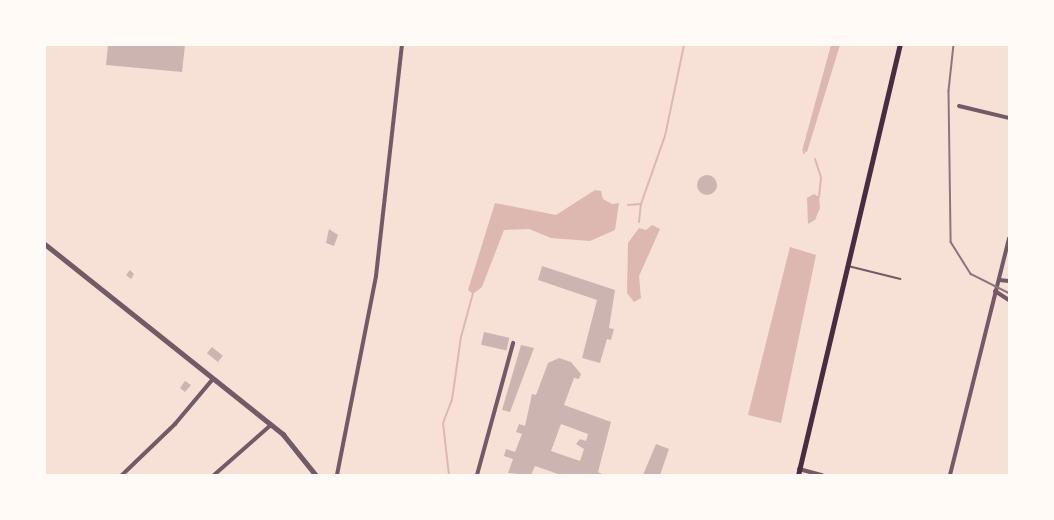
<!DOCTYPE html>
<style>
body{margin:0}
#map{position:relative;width:1054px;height:520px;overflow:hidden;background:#f7e1d7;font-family:"Space Grotesk",sans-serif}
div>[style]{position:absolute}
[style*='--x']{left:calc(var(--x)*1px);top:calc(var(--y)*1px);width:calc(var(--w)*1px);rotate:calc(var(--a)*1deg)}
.water>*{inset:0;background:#dcb8b0}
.stream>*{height:2px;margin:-1px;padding:0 1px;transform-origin:1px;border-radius:1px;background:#dcb8b0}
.building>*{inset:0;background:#ccb4b1;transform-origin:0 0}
.round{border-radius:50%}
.service>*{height:2px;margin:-1px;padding:0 1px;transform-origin:1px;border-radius:1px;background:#755966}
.minor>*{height:4px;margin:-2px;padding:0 2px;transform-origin:2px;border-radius:2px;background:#755966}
.tertiary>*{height:4.5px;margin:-2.25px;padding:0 2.25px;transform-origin:2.25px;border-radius:2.25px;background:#755966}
.secondary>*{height:5px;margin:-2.5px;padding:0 2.5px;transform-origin:2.5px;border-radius:2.5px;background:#4a2c40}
.tram>*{height:1.5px;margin:-0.75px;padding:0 0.75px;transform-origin:0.75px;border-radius:0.75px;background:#8f747c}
span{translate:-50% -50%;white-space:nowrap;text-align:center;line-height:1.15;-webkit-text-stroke:4.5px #fffaf5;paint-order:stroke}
.frame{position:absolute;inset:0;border:46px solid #fffaf5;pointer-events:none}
</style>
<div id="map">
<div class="water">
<div style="clip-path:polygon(831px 45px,840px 45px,807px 152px,802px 151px)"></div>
<div style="clip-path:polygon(595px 190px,601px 191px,603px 199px,612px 204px,619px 203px,615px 230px,590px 241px,551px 238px,529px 229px,504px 230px,482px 287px,473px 294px,468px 290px,495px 203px,556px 215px)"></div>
<div style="clip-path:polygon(814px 194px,819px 197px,820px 208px,815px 220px,808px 224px,807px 198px)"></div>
<div style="clip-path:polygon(652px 225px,660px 229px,639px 276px,641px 298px,634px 302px,627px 293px,628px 243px,639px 228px,646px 230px)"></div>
<div style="clip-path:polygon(790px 247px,816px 255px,781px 423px,748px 415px)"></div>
</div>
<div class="stream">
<div style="--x:804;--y:153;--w:1;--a:-90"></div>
<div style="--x:815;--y:159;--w:20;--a:72"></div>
<div style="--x:821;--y:178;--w:19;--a:96"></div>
<div style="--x:628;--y:205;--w:13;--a:-4"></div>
<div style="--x:639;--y:222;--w:18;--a:-84"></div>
<div style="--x:641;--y:204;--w:72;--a:-70.6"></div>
<div style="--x:665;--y:136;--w:93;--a:-78.2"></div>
<div style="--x:449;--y:475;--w:52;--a:-96.6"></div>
<div style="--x:443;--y:423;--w:25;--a:-69"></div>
<div style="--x:452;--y:400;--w:64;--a:-81.9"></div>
<div style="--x:461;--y:337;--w:46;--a:-74.7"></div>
</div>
<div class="building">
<div style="clip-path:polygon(108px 45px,185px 45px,182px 72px,106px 65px)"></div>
<div class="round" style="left:697px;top:175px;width:20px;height:20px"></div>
<div style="clip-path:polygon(329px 229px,338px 235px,334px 246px,326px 243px)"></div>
<div style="clip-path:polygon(542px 266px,615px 290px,609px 328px,614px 329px,611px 340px,607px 339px,600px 363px,582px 358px,597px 300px,538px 280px)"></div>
<div style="clip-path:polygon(130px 270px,134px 274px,131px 279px,126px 275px)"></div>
<div style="left:484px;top:332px;width:26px;height:13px;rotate:13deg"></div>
<div style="clip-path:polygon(521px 345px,534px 348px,510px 412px,502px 410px)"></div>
<div style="left:212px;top:347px;width:14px;height:8px;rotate:39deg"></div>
<div style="clip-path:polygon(evenodd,559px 358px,571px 362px,581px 374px,579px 379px,574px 378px,564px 405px,611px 422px,598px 472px,604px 475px,561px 475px,535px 466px,531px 475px,508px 473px,513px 459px,504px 456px,506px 449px,515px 452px,522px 434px,516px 432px,519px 424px,525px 426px,532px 394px,536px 395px,548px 363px,559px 358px,561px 424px,588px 434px,586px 441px,580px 439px,576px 444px,584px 449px,580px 461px,551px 451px,561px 424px)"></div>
<div style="clip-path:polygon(185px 381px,191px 385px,185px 392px,180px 388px)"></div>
<div style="clip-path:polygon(656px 444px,669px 449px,660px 475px,643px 475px)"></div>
</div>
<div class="service">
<div style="--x:848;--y:266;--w:54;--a:14"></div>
</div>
<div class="minor">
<div style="--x:959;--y:106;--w:51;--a:13.5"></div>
<div style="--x:999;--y:280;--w:10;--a:6"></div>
<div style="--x:995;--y:291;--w:17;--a:33"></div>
<div style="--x:799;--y:469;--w:24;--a:15"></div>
<div style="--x:122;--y:475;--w:74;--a:-43.9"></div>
<div style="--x:175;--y:424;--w:57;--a:-49.9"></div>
<div style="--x:214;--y:475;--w:76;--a:-41.3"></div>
<div style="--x:337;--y:475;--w:203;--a:-78.9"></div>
<div style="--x:376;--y:276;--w:232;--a:-83.6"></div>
<div style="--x:477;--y:475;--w:137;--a:-74.7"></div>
<div style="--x:950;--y:475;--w:244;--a:-76"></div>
</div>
<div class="tertiary">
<div style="--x:45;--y:244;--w:305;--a:38.6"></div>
<div style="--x:283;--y:434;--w:53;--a:51.2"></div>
</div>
<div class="secondary">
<div style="--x:798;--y:475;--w:442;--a:-76.7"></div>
</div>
<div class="tram">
<div style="--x:954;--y:45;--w:46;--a:96.2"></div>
<div style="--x:949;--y:91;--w:151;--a:89.2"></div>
<div style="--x:951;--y:242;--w:38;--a:58"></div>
<div style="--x:971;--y:274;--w:42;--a:26.6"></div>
</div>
<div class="frame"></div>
</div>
